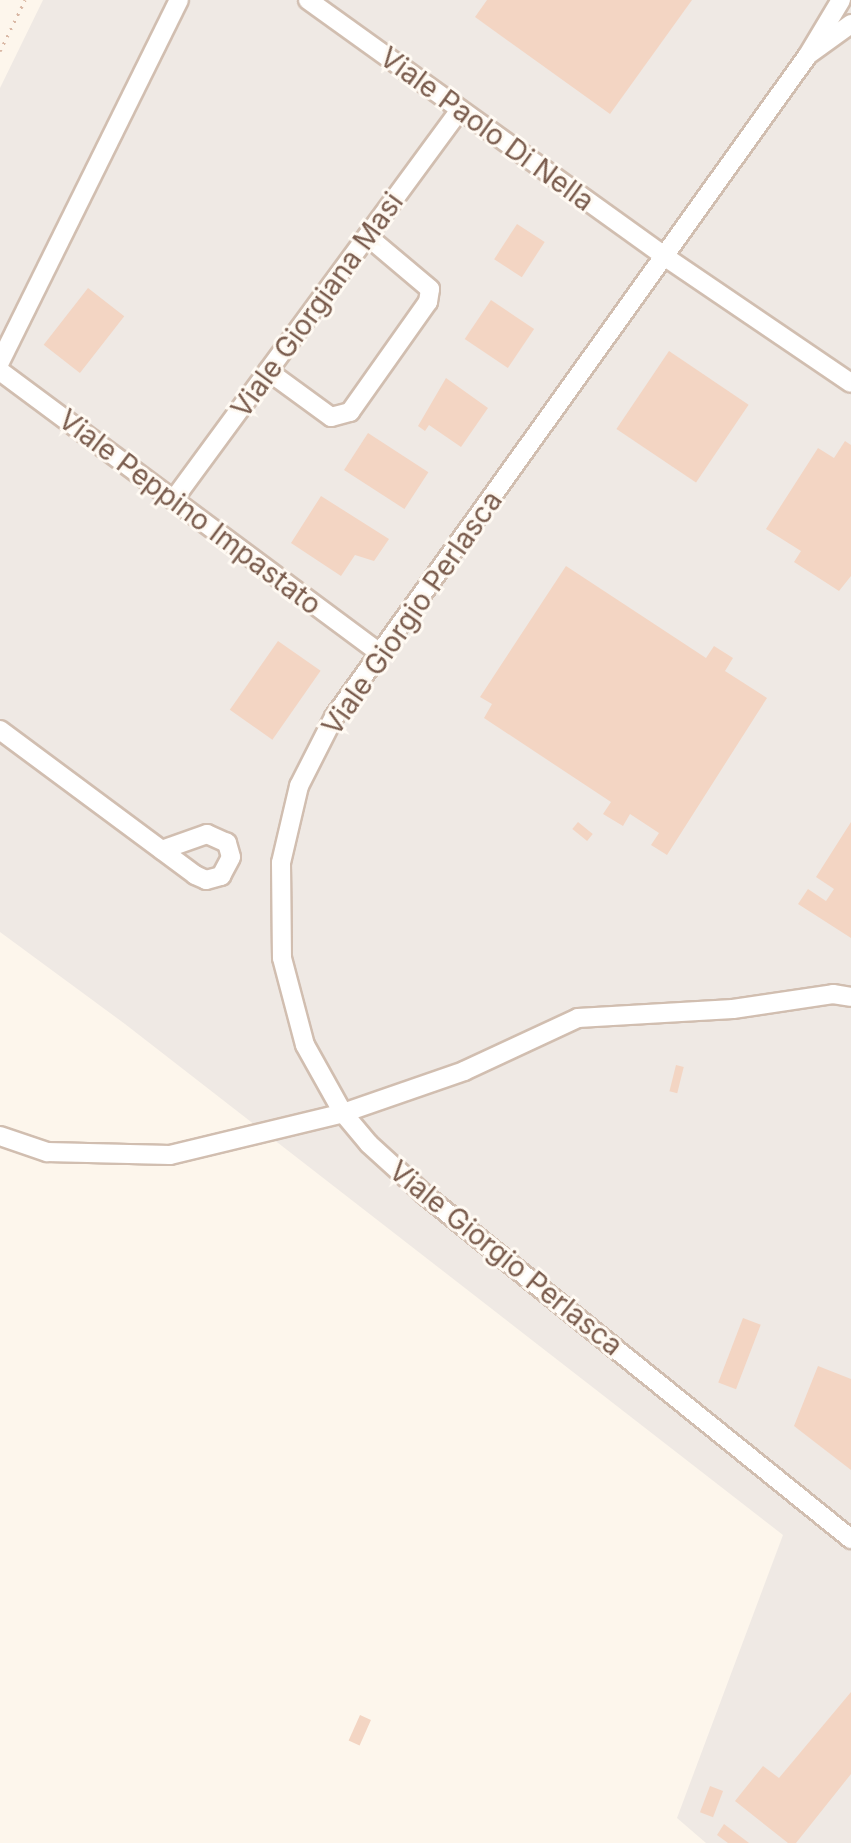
<!DOCTYPE html>
<style>
body{margin:0}
#map{position:relative;width:851px;height:1843px;overflow:hidden;background:#fdf6ec;font-family:Inter,sans-serif}
div>[style]{position:absolute}
[style*='--x']{left:calc(var(--x)*1px);top:calc(var(--y)*1px);width:calc(var(--w)*1px);rotate:calc(var(--a)*1deg)}
.industrial>*{inset:0;background:#efe9e4}
.building>*{inset:0;background:#f3d5c3;transform-origin:0 0}
.path>*{height:3px;margin-top:-1.5px;transform-origin:0;background:repeating-linear-gradient(90deg,#d9b8a5 0 2px,transparent 0 8px)}
.roads{filter:drop-shadow(2px 0 #d1beb0) drop-shadow(-2px 0 #d1beb0) drop-shadow(0 2px #d1beb0) drop-shadow(0 -2px #d1beb0)}
.street>*{height:18px;margin:-9px;padding:0 9px;transform-origin:9px;border-radius:9px;background:#fff}
span{translate:-50% -50%;white-space:nowrap;text-align:center;line-height:1.15;-webkit-text-stroke:6px #fffaf3;paint-order:stroke}
.street-label{font-size:28px;color:#7a5c4d}
</style>
<div id="map">
<div class="industrial">
<div style="clip-path:polygon(43px 0,851px 0,851px 1843px,706px 1843px,677px 1818px,783px 1535px,125px 1024px,0 932px,0 88px)"></div>
</div>
<div class="building">
<div style="clip-path:polygon(487px 0,692px 0,610px 114px,475px 17px)"></div>
<div style="left:517px;top:224px;width:33px;height:42px;rotate:33deg"></div>
<div style="left:88px;top:288px;width:46px;height:72px;rotate:38deg"></div>
<div style="left:491px;top:300px;width:52px;height:47px;rotate:34deg"></div>
<div style="left:669px;top:351px;width:96px;height:94px;rotate:34deg"></div>
<div style="clip-path:polygon(446px 378px,488px 408px,461px 447px,429px 425px,425px 431px,418px 426px)"></div>
<div style="left:368px;top:433px;width:72px;height:44px;rotate:33deg"></div>
<div style="clip-path:polygon(845px 441px,851px 445px,851px 576px,839px 591px,794px 562px,801px 551px,766px 529px,818px 448px,834px 458px)"></div>
<div style="clip-path:polygon(321px 496px,389px 539px,374px 561px,355px 555px,341px 576px,291px 543px)"></div>
<div style="clip-path:polygon(566px 566px,706px 658px,714px 646px,733px 658px,725px 671px,767px 698px,667px 855px,651px 845px,659px 833px,630px 814px,623px 826px,603px 814px,611px 802px,484px 718px,492px 704px,480px 697px)"></div>
<div style="left:278px;top:641px;width:52px;height:84px;rotate:35deg"></div>
<div style="left:578px;top:822px;width:19px;height:9px;rotate:39deg"></div>
<div style="clip-path:polygon(851px 822px,851px 938px,798px 904px,808px 889px,826px 901px,834px 889px,816px 877px)"></div>
<div style="left:676px;top:1065px;width:8px;height:27px;rotate:14deg"></div>
<div style="left:743px;top:1318px;width:19px;height:69px;rotate:21deg"></div>
<div style="clip-path:polygon(818px 1366px,851px 1379px,851px 1470px,794px 1426px)"></div>
<div style="clip-path:polygon(851px 1692px,851px 1774px,796px 1843px,788px 1843px,735px 1801px,763px 1766px,779px 1778px)"></div>
<div style="left:360px;top:1715px;width:12px;height:28px;rotate:24deg"></div>
<div style="left:710px;top:1786px;width:14px;height:28px;rotate:21deg"></div>
<div style="clip-path:polygon(724px 1824px,749px 1843px,728px 1843px,717px 1835px)"></div>
</div>
<div class="path">
<div style="--x:0;--y:51;--w:57;--a:-63.9"></div>
</div>
<div class="roads">
<div class="street">
<div style="--x:308;--y:0;--w:442;--a:35.7"></div>
<div style="--x:667;--y:258;--w:222;--a:34.2"></div>
<div style="--x:841;--y:0;--w:64;--a:121"></div>
<div style="--x:808;--y:55;--w:53;--a:-35.8"></div>
<div style="--x:808;--y:55;--w:814;--a:125.6"></div>
<div style="--x:334;--y:717;--w:77;--a:116.9"></div>
<div style="--x:299;--y:786;--w:79;--a:103.2"></div>
<div style="--x:281;--y:863;--w:95;--a:89.4"></div>
<div style="--x:282;--y:958;--w:90;--a:75.2"></div>
<div style="--x:305;--y:1045;--w:78;--a:60.8"></div>
<div style="--x:343;--y:1113;--w:40;--a:50"></div>
<div style="--x:369;--y:1144;--w:76;--a:42.3"></div>
<div style="--x:425;--y:1195;--w:548;--a:38.92"></div>
<div style="--x:0;--y:362;--w:404;--a:-63.7"></div>
<div style="--x:0;--y:371;--w:473;--a:36.6"></div>
<div style="--x:268;--y:371;--w:78;--a:36.1"></div>
<div style="--x:331;--y:417;--w:20;--a:-15"></div>
<div style="--x:350;--y:412;--w:135;--a:-54.7"></div>
<div style="--x:428;--y:302;--w:13;--a:-81"></div>
<div style="--x:430;--y:289;--w:82;--a:-139.9"></div>
<div style="--x:174;--y:499;--w:483;--a:-53.7"></div>
<div style="--x:0;--y:730;--w:243;--a:36.6"></div>
<div style="--x:195;--y:875;--w:12;--a:24"></div>
<div style="--x:206;--y:880;--w:16;--a:-15"></div>
<div style="--x:221;--y:876;--w:21;--a:-62"></div>
<div style="--x:231;--y:857;--w:15;--a:-106"></div>
<div style="--x:227;--y:843;--w:22;--a:-156"></div>
<div style="--x:207;--y:834;--w:48;--a:160.4"></div>
<div style="--x:0;--y:1136;--w:50;--a:18.8"></div>
<div style="--x:47;--y:1152;--w:123;--a:1.4"></div>
<div style="--x:170;--y:1155;--w:178;--a:-13.6"></div>
<div style="--x:343;--y:1113;--w:128;--a:-19.1"></div>
<div style="--x:464;--y:1071;--w:126;--a:-24.9"></div>
<div style="--x:578;--y:1018;--w:155;--a:-3.3"></div>
<div style="--x:733;--y:1009;--w:101;--a:-8.5"></div>
<div style="--x:833;--y:994;--w:18;--a:9"></div>
</div>
</div>
<div class="street-label">
<span style="left:487px;top:129px;rotate:36deg">Viale Paolo Di Nella</span>
<span style="left:317px;top:305px;rotate:-54deg">Viale Giorgiana Masi</span>
<span style="left:190px;top:512px;rotate:37deg">Viale Peppino Impastato</span>
<span style="left:412px;top:613px;rotate:-55deg">Viale Giorgio Perlasca</span>
<span style="left:506px;top:1258px;rotate:39deg">Viale Giorgio Perlasca</span>
</div>
</div>
